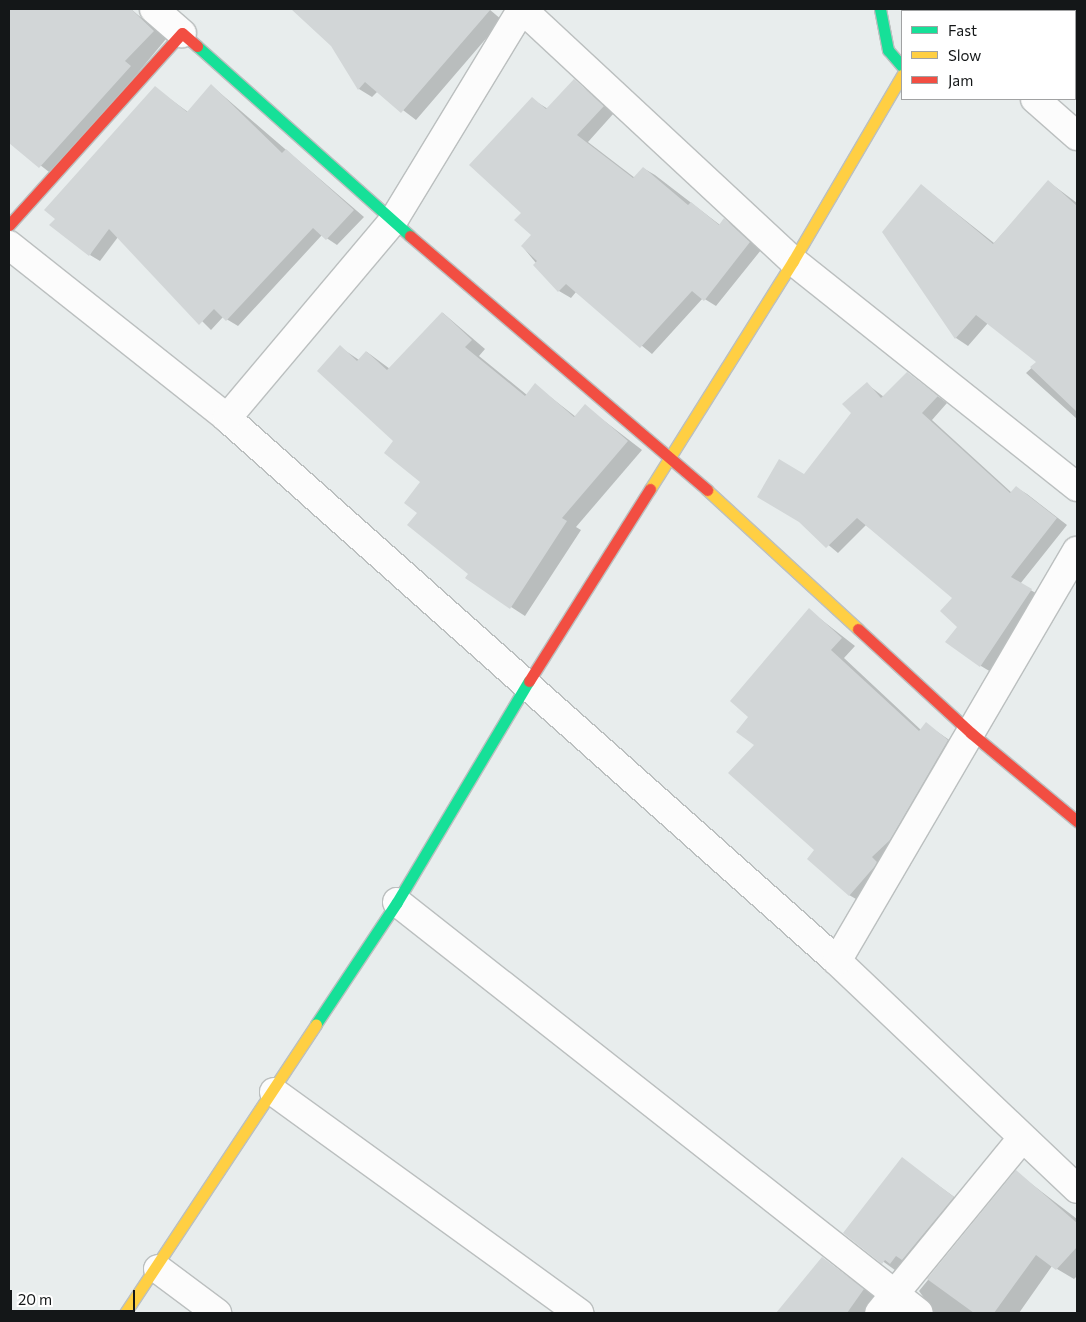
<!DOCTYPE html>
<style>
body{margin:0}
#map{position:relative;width:1086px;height:1322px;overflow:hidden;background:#e8eded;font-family:Commissioner,sans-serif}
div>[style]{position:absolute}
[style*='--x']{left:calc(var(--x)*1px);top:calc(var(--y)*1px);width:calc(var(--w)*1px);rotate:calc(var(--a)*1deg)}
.shadow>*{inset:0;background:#0003;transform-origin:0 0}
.building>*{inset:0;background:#d2d6d7}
.roads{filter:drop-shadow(1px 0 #bbbfbf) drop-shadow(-1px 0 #bbbfbf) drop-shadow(0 1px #bbbfbf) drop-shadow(0 -1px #bbbfbf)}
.street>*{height:28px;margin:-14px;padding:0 14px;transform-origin:14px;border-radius:14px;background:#fcfcfc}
.fast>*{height:11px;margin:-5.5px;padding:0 5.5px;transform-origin:5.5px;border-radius:5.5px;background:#16e098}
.slow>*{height:11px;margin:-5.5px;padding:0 5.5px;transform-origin:5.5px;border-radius:5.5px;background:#ffcf43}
.jam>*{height:11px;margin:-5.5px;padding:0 5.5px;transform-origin:5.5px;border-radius:5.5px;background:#f24e42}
span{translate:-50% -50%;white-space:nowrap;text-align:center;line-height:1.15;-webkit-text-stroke:4px #fff;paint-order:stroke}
.frame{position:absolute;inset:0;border:10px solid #141718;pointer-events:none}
.legend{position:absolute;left:901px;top:10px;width:175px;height:90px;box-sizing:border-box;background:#fff;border:1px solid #a1a2a3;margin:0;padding:6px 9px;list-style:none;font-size:15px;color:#141718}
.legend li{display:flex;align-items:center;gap:10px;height:25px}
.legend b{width:25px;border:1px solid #a1a2a3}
.scale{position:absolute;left:10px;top:1290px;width:125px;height:22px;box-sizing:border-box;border:2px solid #141718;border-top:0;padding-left:6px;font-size:15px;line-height:18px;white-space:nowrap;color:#141718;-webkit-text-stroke:4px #fff;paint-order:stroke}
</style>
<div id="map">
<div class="shadow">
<div style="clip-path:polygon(9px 9px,131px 9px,166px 39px,53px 175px,9px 141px)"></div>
<div style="clip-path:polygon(306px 9px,489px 9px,502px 20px,416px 120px,378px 91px,372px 97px,359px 89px,332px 45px,300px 16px)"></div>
<div style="clip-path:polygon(575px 81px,614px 113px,588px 142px,635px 178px,643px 168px,655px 175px,720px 225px,724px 220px,736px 227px,761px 250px,716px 306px,703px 298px,652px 354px,576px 292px,571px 298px,559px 291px,522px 246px,533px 235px,522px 212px,532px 99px,548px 109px)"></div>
<div style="clip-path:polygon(212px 86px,364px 217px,337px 245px,322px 235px,238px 326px,223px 317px,211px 330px,118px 237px,100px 261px,90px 255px,155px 88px,188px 112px)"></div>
<div style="clip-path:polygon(1049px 182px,1077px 203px,1077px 419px,1026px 373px,1038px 362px,988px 323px,968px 346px,956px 338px,922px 186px,994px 243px)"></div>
<div style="clip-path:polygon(443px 313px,485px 349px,479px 356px,527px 395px,535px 385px,576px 417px,585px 406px,642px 450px,576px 527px,581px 530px,525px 616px,466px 578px,469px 573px,422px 482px,340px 347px,359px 360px,367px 352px,390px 369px)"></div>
<div style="clip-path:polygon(907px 373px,947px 403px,932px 420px,1012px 493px,1017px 488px,1027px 494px,1067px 525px,1020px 584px,1041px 596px,991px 672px,981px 666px,958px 627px,954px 598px,866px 525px,838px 553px,800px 521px,805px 475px,852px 413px,867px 384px,884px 397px)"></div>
<div style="clip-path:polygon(809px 610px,855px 646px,844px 658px,921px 730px,926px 724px,961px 748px,863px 903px,849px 895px,816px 850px,756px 745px,749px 716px)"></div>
<div style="left:902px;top:1159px;width:85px;height:94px;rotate:36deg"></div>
<div style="clip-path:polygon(1016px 1172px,1077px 1219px,1077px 1276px,1074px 1279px,1052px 1266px,1019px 1313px,935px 1313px,919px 1291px)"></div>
<div style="clip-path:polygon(822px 1258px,889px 1307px,886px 1313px,792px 1313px,783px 1306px)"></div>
</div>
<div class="building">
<div style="clip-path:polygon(9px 9px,131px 9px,154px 31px,125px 61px,131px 66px,39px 168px,9px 143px)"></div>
<div style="clip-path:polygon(291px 9px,491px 9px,401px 113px,365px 82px,358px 90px,331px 46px)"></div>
<div style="clip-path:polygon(574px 79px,604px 106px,577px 135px,633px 178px,643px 167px,688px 205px,691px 202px,719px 225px,724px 218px,750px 242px,704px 301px,692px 291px,640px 348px,566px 284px,558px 292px,533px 265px,537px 261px,521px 246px,531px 235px,514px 220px,521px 213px,469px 165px,532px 97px,546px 109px)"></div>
<div style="clip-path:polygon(211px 84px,282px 153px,286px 149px,354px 210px,326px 240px,313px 228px,226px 321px,214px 309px,199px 325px,109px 229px,89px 256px,49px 225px,55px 219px,44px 210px,155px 86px,187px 112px)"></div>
<div style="clip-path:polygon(1048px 180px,1077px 206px,1077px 412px,1030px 367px,1036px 362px,976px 315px,955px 339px,882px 232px,921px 184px,993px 244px)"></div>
<div style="clip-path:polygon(442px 312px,472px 340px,465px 347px,525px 396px,535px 383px,574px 417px,585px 404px,628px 441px,562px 518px,567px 521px,510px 609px,465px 578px,468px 574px,407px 525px,417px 513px,404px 503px,420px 482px,384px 453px,393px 441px,317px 371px,340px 345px,357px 361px,366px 351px,387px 370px)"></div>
<div style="clip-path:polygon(907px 372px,938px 396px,922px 413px,1010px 493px,1016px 486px,1057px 518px,1011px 577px,1032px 589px,980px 667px,945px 642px,957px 627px,940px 611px,952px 598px,857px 518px,826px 548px,799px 522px,757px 497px,779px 459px,804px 474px,851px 413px,842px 404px,867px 382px,881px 398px)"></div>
<div style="clip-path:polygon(809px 608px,842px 638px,831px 650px,919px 731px,926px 722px,948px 740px,890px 840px,872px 857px,877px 862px,875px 866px,849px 896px,807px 859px,814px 850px,728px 773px,754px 745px,736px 732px,748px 717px,730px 701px)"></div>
<div style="clip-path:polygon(902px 1157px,954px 1197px,902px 1260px,896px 1256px,890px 1264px,885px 1260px,882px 1264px,843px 1233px)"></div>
<div style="clip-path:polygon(1016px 1170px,1077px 1223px,1077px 1247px,1056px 1270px,1036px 1255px,994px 1313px,974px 1313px,927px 1279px)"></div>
<div style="clip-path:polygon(822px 1257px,864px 1289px,847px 1313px,776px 1313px)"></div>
</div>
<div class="roads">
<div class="street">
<div style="--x:154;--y:9;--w:37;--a:41"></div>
<div style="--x:522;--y:9;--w:370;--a:42.9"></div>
<div style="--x:793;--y:261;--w:363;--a:38.5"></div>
<div style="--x:1035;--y:99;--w:56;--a:41.4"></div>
<div style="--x:9;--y:245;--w:278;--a:38.4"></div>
<div style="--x:227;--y:418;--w:817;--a:41.67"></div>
<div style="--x:837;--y:961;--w:331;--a:43.5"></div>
<div style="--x:227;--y:418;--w:258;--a:-49.9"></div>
<div style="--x:393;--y:221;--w:248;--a:-58.7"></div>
<div style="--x:397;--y:902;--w:664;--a:38.22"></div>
<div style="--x:837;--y:961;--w:475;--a:-59.7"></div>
<div style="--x:274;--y:1092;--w:377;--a:35.9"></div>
<div style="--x:158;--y:1269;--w:74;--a:36.7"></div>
<div style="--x:879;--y:1313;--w:226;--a:-50.7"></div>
</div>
<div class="fast">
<div style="--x:880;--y:9;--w:42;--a:79"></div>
<div style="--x:888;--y:50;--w:21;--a:49"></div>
<div style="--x:197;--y:46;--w:285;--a:41.7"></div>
<div style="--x:316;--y:1024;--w:146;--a:-56.4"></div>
<div style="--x:397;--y:902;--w:257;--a:-59.2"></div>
</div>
<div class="slow">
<div style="--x:650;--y:489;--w:269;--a:-57.9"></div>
<div style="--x:793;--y:261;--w:216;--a:-59.6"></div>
<div style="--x:707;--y:490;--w:205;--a:42.6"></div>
<div style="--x:125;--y:1313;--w:346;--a:-56.5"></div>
</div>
<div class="jam">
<div style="--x:1000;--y:9;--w:2;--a:90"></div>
<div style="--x:9;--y:225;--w:258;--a:-48"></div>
<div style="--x:182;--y:33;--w:20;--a:41"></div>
<div style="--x:410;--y:236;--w:391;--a:40.5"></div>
<div style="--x:858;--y:629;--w:154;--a:42.6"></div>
<div style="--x:971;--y:733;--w:138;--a:39.7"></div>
<div style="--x:529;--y:681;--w:227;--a:-57.8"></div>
</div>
</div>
<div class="frame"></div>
<ul class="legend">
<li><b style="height:6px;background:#16e098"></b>Fast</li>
<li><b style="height:6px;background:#ffcf43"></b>Slow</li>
<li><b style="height:6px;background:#f24e42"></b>Jam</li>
</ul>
<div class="scale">20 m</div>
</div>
